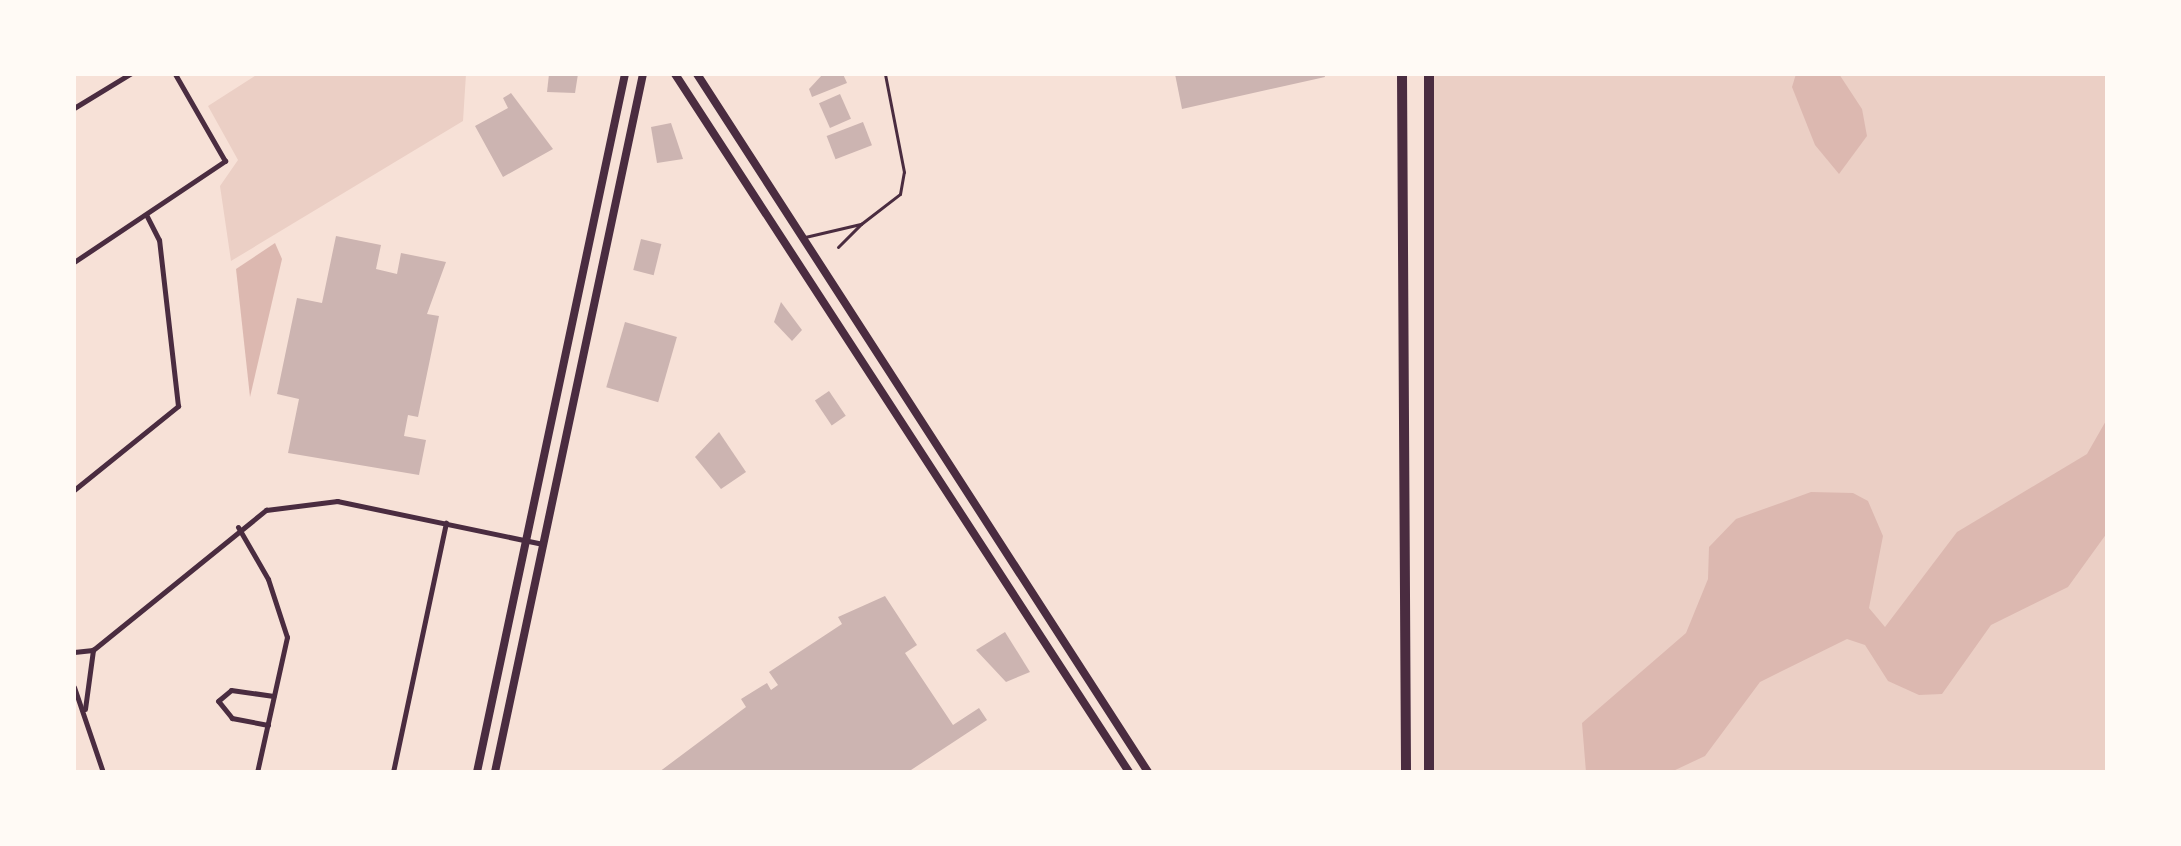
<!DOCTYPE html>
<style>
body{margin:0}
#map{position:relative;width:2181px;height:846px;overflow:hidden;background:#f7e1d7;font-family:"Open Sans",sans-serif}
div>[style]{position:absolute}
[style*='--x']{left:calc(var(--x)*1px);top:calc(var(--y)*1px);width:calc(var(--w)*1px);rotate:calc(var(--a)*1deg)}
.green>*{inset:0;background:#ebcfc5;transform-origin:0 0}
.water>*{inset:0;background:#dcb8b0}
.building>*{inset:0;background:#ccb4b1;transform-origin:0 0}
.service>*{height:3px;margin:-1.5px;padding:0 1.5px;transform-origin:1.5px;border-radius:1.5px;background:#4a2c40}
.minor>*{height:5px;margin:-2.5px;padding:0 2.5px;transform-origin:2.5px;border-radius:2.5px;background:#4a2c40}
.primary>*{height:8px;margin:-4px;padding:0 4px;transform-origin:4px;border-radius:4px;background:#4a2c40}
.motorway>*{height:10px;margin:-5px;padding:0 5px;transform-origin:5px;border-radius:5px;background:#4a2c40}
span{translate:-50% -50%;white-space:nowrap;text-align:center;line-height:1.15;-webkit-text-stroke:6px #fffaf5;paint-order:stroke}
.frame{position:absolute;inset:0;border:76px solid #fffaf5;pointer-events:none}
</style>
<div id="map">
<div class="green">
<div style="clip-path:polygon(258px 74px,466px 74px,463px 121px,231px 261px,220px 186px,238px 160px,208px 106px)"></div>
<div style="left:1429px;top:74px;width:678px;height:698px"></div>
</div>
<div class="water">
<div style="clip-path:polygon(1796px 74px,1839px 74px,1862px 109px,1867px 136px,1839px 174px,1815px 145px,1792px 87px)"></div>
<div style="clip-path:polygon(275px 243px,282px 259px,250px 397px,236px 269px)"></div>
<div style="clip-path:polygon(2107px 419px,2107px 533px,2068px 587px,1991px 625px,1942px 694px,1919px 695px,1888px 681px,1865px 645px,1847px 639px,1760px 682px,1705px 756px,1671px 772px,1586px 772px,1582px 723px,1686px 633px,1708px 579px,1709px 547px,1736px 519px,1811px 492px,1853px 493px,1868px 501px,1883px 536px,1869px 608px,1885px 627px,1957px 532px,2087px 454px)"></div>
</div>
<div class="building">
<div style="clip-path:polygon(549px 74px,578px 74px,575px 93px,547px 92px)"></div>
<div style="clip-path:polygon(823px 74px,843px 74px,847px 83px,812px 97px,809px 89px)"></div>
<div style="clip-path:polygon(1175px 74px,1324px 74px,1325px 77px,1182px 109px)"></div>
<div style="clip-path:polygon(511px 93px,553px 149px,503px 177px,475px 126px,508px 108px,503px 98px)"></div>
<div style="left:840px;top:94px;width:27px;height:23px;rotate:66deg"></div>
<div style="left:863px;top:122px;width:25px;height:39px;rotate:69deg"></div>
<div style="clip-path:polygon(671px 123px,683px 159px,657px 163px,651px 127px)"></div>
<div style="clip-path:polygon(336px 236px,381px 245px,376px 269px,397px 274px,401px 253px,446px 262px,427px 314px,439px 316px,418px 417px,408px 415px,404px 436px,426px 440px,419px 475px,288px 453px,299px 399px,277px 394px,297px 298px,322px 303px)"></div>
<div style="left:641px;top:239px;width:21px;height:32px;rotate:14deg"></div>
<div style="clip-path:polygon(781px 302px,802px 330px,792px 341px,774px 322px)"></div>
<div style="left:625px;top:322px;width:54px;height:68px;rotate:16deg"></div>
<div style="left:829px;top:391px;width:30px;height:17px;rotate:56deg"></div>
<div style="clip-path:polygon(719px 432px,746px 472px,721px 489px,695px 457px)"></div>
<div style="clip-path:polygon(885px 596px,917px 645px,905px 653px,953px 725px,979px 708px,987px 720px,908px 772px,659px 772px,746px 707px,741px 699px,767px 683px,771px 690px,778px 685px,769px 672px,842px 624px,838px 617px)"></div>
<div style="clip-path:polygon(1005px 632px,1030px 672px,1006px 682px,976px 650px)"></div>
</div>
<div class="service">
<div style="--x:805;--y:237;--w:57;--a:-13.1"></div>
<div style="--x:861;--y:224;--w:49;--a:-37.6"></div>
<div style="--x:900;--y:194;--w:22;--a:-80"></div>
<div style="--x:904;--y:172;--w:100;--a:-101"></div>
<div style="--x:838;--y:247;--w:33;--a:-45"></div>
</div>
<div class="minor">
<div style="--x:74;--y:108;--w:66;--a:-31.3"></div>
<div style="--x:74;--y:262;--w:182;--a:-33.8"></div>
<div style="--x:225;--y:161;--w:100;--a:-119.9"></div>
<div style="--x:74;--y:490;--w:134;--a:-38.9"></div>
<div style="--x:178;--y:406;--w:167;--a:-96.5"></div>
<div style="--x:159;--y:240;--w:27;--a:-117"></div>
<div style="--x:238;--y:527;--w:60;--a:60"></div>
<div style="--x:268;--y:579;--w:61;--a:71.9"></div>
<div style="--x:287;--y:637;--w:138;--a:102.5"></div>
<div style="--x:74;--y:652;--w:19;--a:-6"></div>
<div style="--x:74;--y:687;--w:90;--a:71.2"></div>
<div style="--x:85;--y:709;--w:60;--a:-82.3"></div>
<div style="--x:93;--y:650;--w:223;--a:-39"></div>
<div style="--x:266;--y:510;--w:72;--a:-7.2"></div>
<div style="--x:337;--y:501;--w:209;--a:11.8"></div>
<div style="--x:268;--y:725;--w:37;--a:-169"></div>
<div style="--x:232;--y:718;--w:22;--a:-129"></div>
<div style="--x:218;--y:701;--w:17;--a:-40"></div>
<div style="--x:231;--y:690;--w:43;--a:7.9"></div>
<div style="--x:393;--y:772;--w:255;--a:-78"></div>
</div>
<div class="primary">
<div style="--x:675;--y:74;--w:833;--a:56.96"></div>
<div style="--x:697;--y:74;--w:831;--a:57.13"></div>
<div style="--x:477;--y:772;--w:714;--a:-78.03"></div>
<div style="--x:495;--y:772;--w:714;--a:-78.03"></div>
</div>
<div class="motorway">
<div style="--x:1402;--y:74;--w:698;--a:89.67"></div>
<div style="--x:1429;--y:772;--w:698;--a:-90"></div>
</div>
<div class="frame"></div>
</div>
